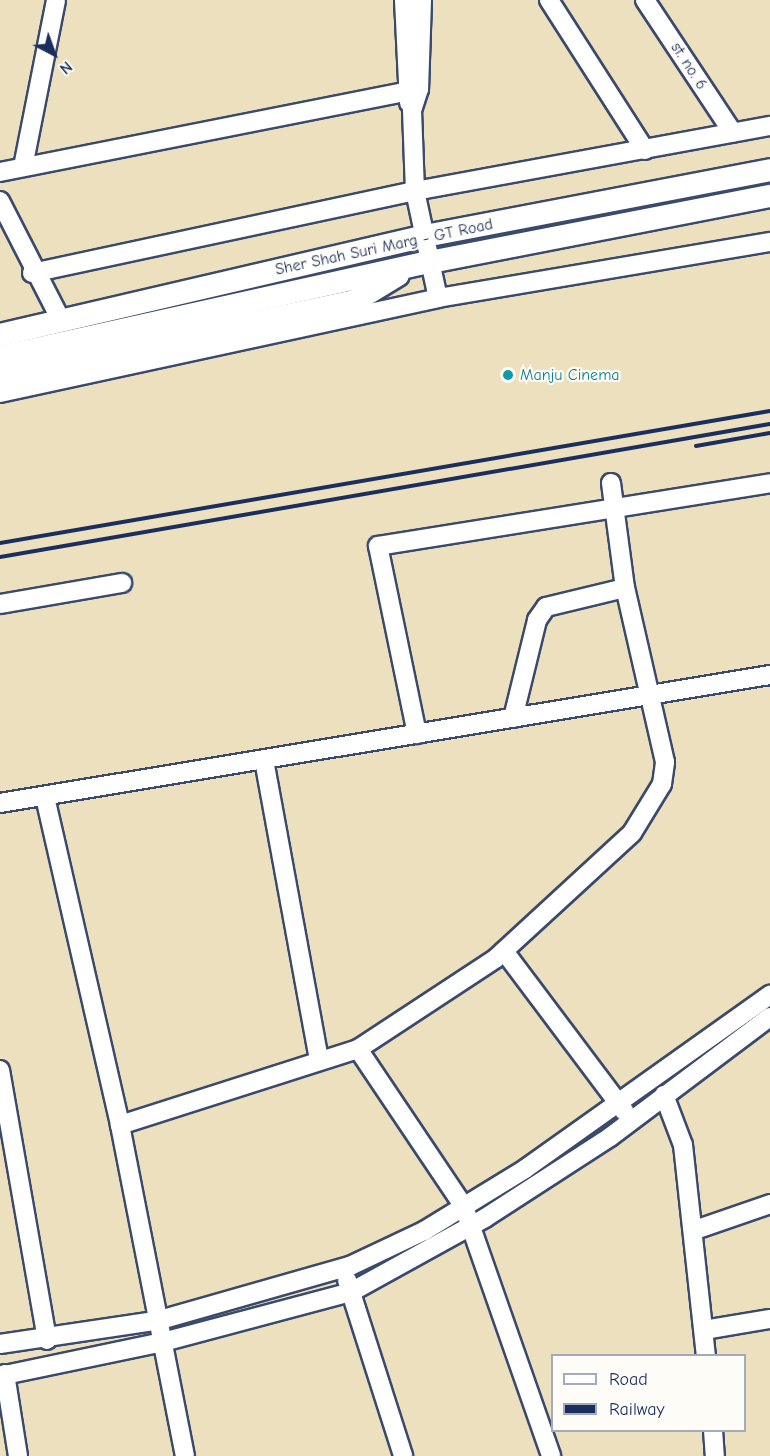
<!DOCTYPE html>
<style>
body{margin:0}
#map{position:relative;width:770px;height:1456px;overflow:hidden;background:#ede0be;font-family:"Comic Neue",sans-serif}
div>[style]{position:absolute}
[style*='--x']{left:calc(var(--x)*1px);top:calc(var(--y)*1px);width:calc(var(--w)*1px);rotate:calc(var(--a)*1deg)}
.roads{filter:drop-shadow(2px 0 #3a4a6c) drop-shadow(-2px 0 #3a4a6c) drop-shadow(0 2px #3a4a6c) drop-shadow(0 -2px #3a4a6c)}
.minor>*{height:18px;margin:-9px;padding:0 9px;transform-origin:9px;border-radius:9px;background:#fff}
.major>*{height:22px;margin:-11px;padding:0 11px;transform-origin:11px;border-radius:11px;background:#fff}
.rail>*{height:4px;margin:-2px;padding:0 2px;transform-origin:2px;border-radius:2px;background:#1b2f5e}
.dots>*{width:16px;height:16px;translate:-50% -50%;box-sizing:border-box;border:3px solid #fdfcf7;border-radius:50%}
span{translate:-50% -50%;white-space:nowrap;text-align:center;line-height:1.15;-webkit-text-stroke:4.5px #fdfcf7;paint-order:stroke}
.street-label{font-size:16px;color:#1b2f5e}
.culture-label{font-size:16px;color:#0d838f}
.left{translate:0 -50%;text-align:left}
.legend{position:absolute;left:551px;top:1354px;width:195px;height:78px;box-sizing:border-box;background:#fdfcf7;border:2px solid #a3aaba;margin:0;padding:8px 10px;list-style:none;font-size:18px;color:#1b2f5e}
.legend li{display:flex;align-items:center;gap:12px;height:30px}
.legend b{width:30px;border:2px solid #a3aaba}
.north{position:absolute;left:24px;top:24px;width:60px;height:60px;-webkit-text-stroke:4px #fdfcf7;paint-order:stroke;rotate:139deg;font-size:16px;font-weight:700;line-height:24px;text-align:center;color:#1b2f5e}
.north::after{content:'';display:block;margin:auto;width:21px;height:27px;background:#1b2f5e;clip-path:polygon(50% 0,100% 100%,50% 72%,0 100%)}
</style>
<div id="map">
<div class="roads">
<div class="minor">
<div style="--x:404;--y:0;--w:103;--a:87.2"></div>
<div style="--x:422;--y:0;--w:89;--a:91.9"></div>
<div style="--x:419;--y:89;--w:22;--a:108"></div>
<div style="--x:412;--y:110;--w:81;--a:87.9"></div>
<div style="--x:415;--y:191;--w:109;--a:77.9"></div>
<div style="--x:438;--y:298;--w:337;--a:-9.6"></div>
<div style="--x:549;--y:0;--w:178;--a:57.4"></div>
<div style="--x:645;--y:0;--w:159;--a:56.5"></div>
<div style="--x:23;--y:167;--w:170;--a:-78.8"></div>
<div style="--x:0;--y:172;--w:427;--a:-11.2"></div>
<div style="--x:0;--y:201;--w:136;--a:62.9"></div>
<div style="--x:32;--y:273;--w:392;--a:-12.1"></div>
<div style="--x:415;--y:191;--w:361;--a:-10.4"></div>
<div style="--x:0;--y:393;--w:448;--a:-12.2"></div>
<div style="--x:0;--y:604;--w:124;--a:-9.8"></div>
<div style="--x:513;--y:718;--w:101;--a:-76.2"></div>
<div style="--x:537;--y:620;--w:16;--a:-55"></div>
<div style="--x:546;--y:607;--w:81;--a:-13.5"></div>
<div style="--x:417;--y:734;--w:192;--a:-101.7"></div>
<div style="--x:378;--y:546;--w:397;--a:-9.1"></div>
<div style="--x:264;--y:760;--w:305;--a:79.6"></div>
<div style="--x:45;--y:797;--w:336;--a:77.1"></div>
<div style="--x:120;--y:1125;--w:337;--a:78.9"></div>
<div style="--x:0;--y:803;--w:781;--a:-9.44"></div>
<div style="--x:504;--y:951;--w:201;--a:53.1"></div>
<div style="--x:358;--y:1049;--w:190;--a:56.1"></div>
<div style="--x:464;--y:1207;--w:264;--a:70.7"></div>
<div style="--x:0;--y:1070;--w:274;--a:80.1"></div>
<div style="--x:664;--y:1095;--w:53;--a:69.2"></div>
<div style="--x:683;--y:1145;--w:212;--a:83.8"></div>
<div style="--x:120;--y:1125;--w:250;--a:-17.7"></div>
<div style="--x:358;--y:1049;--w:164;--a:-33.3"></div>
<div style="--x:495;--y:959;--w:186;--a:-42.6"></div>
<div style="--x:632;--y:833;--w:57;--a:-58.5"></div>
<div style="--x:662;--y:784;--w:22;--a:-82"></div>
<div style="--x:665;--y:762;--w:179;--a:-102.9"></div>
<div style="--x:625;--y:588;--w:106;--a:-97.6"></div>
<div style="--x:695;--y:1230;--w:79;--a:-19.1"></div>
<div style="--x:347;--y:1280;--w:185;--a:72.3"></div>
<div style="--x:704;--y:1330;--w:67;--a:-9.5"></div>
<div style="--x:0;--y:1344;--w:162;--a:-8.5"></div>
<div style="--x:160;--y:1320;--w:198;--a:-15.9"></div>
<div style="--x:350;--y:1266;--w:82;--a:-25.3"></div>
<div style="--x:424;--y:1231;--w:119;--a:-31.5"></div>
<div style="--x:525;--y:1169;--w:301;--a:-35.4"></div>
<div style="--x:5;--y:1374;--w:83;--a:81"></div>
<div style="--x:0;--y:1376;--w:167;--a:-11.8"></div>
<div style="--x:163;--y:1342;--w:195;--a:-14.9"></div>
<div style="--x:351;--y:1292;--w:153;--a:-28.9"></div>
<div style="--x:485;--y:1218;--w:149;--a:-32.9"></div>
<div style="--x:610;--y:1137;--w:200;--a:-36.9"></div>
<div style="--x:713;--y:1430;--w:26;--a:86"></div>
</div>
<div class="major">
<div style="--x:0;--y:335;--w:436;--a:-13.1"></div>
<div style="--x:425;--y:236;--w:351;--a:-10.8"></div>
<div style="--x:0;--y:357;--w:440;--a:-12.5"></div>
<div style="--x:430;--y:262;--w:346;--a:-11"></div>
<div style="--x:0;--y:377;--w:363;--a:-12.1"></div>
<div style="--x:355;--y:301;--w:50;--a:-31.2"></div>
</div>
</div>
<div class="rail">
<div style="--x:696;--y:446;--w:75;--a:-10"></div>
<div style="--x:0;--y:543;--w:781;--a:-9.73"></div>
<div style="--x:0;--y:557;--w:781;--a:-9.8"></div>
</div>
<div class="dots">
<div style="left:508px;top:375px;background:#0f9aa8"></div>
</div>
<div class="street-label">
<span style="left:689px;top:66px;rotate:57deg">st. no. 6</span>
<span style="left:384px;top:247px;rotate:-12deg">Sher Shah Suri Marg - GT Road</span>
</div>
<div class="culture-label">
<span class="left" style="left:520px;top:375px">Manju Cinema</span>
</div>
<ul class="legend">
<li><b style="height:8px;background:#fff"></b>Road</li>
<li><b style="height:8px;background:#1b2f5e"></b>Railway</li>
</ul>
<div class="north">N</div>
</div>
